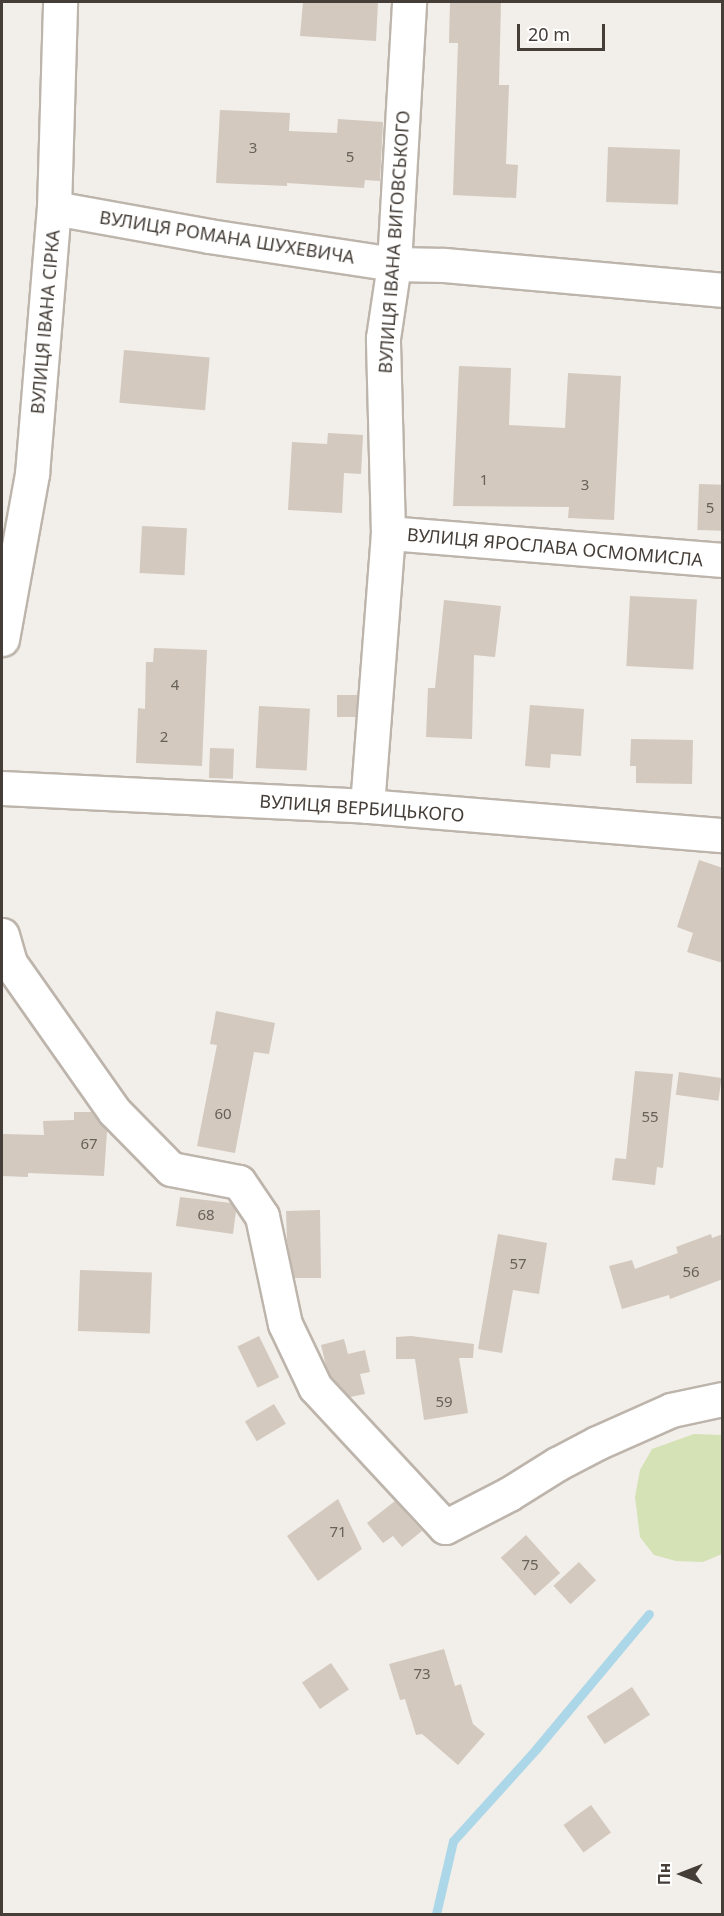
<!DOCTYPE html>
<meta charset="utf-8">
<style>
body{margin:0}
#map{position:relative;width:724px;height:1916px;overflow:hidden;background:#f2eee9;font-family:"Noto Sans",sans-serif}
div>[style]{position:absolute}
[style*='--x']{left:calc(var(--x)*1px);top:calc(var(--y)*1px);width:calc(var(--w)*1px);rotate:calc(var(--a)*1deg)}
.green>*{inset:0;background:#d4e2b6}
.stream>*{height:9px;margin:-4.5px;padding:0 4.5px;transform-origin:4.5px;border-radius:4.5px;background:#acd7e8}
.building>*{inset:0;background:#d3c9bf;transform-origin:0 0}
.roads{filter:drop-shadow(2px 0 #bdb5ac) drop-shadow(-2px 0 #bdb5ac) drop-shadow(0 2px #bdb5ac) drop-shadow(0 -2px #bdb5ac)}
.minor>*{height:33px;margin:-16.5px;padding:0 16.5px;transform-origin:16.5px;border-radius:16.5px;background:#fff}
span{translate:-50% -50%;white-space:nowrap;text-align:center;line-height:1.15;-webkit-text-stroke:4.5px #fff;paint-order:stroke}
.number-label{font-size:15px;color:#68615a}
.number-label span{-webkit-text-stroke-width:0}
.street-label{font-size:18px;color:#453e38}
.frame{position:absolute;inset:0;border:3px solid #453e38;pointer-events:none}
.north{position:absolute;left:652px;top:1844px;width:60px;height:60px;-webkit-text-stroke:4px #fff;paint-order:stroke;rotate:270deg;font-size:16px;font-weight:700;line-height:24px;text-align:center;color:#453e38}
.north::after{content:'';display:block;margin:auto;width:21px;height:27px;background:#453e38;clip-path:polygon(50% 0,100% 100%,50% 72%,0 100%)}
.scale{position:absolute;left:517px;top:24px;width:88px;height:27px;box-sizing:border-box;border:3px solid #453e38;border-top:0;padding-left:8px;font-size:18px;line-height:21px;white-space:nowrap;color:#453e38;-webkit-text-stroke:4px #fff;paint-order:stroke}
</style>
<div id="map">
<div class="green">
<div style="clip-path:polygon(694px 1434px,722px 1435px,722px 1554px,703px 1562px,676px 1561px,654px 1555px,640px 1537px,635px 1497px,640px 1470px,652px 1449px)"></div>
</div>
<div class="stream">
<div style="--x:436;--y:1914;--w:75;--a:-76.9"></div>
<div style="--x:453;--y:1841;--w:124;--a:-47.9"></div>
<div style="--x:536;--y:1749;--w:176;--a:-50.1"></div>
</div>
<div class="building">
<div style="clip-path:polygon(303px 2px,378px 2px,376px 41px,300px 36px)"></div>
<div style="clip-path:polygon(450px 2px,501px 2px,499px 85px,509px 85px,506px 164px,518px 165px,516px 198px,453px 195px,458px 43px,449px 43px)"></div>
<div style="clip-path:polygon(220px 110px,290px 113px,289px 131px,337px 133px,338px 119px,383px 122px,380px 181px,365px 180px,364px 188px,287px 183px,287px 186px,216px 183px)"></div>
<div style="left:608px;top:147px;width:72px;height:55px;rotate:2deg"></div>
<div style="left:124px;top:350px;width:86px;height:53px;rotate:5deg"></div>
<div style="clip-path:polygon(459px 366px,511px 368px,509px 425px,565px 428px,568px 373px,621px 376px,614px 520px,568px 518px,569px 507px,453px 506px)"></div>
<div style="clip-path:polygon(328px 433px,363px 435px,361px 474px,344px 473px,342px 513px,288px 510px,292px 442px,327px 444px)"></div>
<div style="left:699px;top:484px;width:24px;height:46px;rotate:2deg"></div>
<div style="left:142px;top:526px;width:45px;height:47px;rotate:3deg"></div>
<div style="left:630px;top:596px;width:67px;height:70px;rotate:3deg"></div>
<div style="clip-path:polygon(444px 600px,501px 606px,495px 657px,474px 655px,472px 739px,426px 737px,428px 688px,435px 688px)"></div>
<div style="clip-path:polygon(154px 648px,207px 650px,202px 766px,136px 763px,138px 708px,145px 709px,146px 662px,153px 662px)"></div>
<div style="left:337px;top:695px;width:20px;height:22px"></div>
<div style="clip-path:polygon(530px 705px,584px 709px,581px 756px,551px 754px,550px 768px,525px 766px)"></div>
<div style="left:259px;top:706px;width:51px;height:62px;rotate:3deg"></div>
<div style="clip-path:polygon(631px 739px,693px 740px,692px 784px,636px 783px,636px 766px,630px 766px)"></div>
<div style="left:210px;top:748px;width:24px;height:30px;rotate:2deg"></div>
<div style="clip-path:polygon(699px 860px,723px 868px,723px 963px,687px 952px,693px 933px,677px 927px)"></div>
<div style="clip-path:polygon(216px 1011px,275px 1023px,269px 1054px,254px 1052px,235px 1153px,197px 1146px,217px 1045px,210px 1044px)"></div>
<div style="clip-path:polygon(635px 1071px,673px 1074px,663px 1168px,657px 1167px,655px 1185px,612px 1180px,615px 1158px,626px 1159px)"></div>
<div style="left:679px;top:1072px;width:43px;height:23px;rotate:8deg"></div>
<div style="clip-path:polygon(74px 1112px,92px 1112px,107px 1131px,104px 1176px,28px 1173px,28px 1177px,2px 1176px,2px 1134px,44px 1135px,43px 1121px,74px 1120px)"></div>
<div style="clip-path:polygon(180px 1197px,231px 1203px,236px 1211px,233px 1234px,176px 1226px)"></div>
<div style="clip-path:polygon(320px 1210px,321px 1278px,294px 1278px,287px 1241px,286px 1211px)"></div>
<div style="clip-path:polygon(498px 1234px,547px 1243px,539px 1294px,513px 1290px,502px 1353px,478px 1349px)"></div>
<div style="clip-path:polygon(711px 1234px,712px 1238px,723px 1234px,723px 1279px,670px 1299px,669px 1295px,622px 1309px,609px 1266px,632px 1260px,635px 1269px,678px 1253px,676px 1247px)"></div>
<div style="left:80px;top:1270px;width:72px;height:61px;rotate:2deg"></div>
<div style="left:259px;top:1336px;width:46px;height:24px;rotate:64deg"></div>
<div style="clip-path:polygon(411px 1336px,474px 1344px,473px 1358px,459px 1358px,468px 1413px,424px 1420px,415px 1359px,396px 1359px,396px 1337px)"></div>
<div style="clip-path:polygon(344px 1339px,348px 1354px,365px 1350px,370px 1372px,360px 1374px,365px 1394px,350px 1397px,331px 1376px,326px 1366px,321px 1345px)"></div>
<div style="left:274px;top:1404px;width:23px;height:34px;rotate:59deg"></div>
<div style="clip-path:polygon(338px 1499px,362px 1549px,318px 1581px,287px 1536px)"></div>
<div style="clip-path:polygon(395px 1501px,422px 1531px,402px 1547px,393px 1536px,383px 1543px,367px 1523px)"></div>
<div style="left:526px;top:1535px;width:51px;height:34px;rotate:48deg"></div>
<div style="left:579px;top:1562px;width:25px;height:35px;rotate:47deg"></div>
<div style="clip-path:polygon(444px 1649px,455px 1686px,461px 1684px,473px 1724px,485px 1734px,458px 1765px,422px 1734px,416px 1735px,405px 1699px,400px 1700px,389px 1664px)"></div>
<div style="left:331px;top:1663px;width:32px;height:35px;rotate:56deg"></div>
<div style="left:632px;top:1687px;width:33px;height:54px;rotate:57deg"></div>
<div style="left:591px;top:1805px;width:34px;height:34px;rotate:54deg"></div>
</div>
<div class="roads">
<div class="minor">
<div style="--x:54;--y:208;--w:158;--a:10.2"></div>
<div style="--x:209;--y:236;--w:187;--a:8.6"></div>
<div style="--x:394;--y:264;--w:50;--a:1.1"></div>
<div style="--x:444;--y:265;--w:279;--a:5.1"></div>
<div style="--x:388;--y:533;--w:335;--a:4.6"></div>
<div style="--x:2;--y:639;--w:168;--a:-79.7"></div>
<div style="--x:32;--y:474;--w:267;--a:-85.3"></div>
<div style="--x:54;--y:208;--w:206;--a:-88.3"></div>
<div style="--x:2;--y:788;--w:365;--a:2.8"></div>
<div style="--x:367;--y:806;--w:356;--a:4.7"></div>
<div style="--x:367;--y:806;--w:274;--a:-85.6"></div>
<div style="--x:388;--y:533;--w:195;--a:-91.5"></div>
<div style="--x:383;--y:338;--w:75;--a:-81.5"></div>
<div style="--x:394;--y:264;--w:262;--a:-86.7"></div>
<div style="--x:2;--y:935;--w:29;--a:74"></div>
<div style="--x:10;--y:963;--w:181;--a:54.9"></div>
<div style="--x:114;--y:1111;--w:81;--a:45.5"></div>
<div style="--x:171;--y:1169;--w:69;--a:10.8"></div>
<div style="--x:239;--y:1182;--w:41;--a:55.9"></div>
<div style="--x:262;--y:1216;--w:110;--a:78"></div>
<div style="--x:285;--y:1324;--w:70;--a:64.5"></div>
<div style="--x:315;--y:1387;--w:191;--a:47.1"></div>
<div style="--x:445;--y:1527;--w:72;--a:-27.3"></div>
<div style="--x:509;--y:1494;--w:57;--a:-32"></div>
<div style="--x:557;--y:1464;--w:45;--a:-27.7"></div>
<div style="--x:597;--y:1443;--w:81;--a:-24"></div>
<div style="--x:671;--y:1410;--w:52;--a:-12.2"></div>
</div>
</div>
<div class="number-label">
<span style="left:253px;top:148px">3</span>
<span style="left:350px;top:157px">5</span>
<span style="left:484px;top:480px">1</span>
<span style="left:585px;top:485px">3</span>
<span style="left:710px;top:508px">5</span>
<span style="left:175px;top:685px">4</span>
<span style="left:164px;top:737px">2</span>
<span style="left:223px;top:1114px">60</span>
<span style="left:650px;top:1117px">55</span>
<span style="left:89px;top:1144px">67</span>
<span style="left:206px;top:1215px">68</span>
<span style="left:518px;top:1264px">57</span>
<span style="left:691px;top:1272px">56</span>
<span style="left:444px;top:1402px">59</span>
<span style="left:338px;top:1532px">71</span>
<span style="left:530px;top:1565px">75</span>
<span style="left:422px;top:1674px">73</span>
</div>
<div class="street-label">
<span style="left:227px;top:237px;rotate:9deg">ВУЛИЦЯ РОМАНА ШУХЕВИЧА</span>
<span style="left:394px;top:242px;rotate:-86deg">ВУЛИЦЯ ІВАНА ВИГОВСЬКОГО</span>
<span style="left:45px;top:322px;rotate:-85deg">ВУЛИЦЯ ІВАНА СІРКА</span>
<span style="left:555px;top:547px;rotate:5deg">ВУЛИЦЯ ЯРОСЛАВА ОСМОМИСЛА</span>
<span style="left:362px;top:808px;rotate:4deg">ВУЛИЦЯ ВЕРБИЦЬКОГО</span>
</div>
<div class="frame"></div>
<div class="north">Пн</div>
<div class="scale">20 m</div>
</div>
